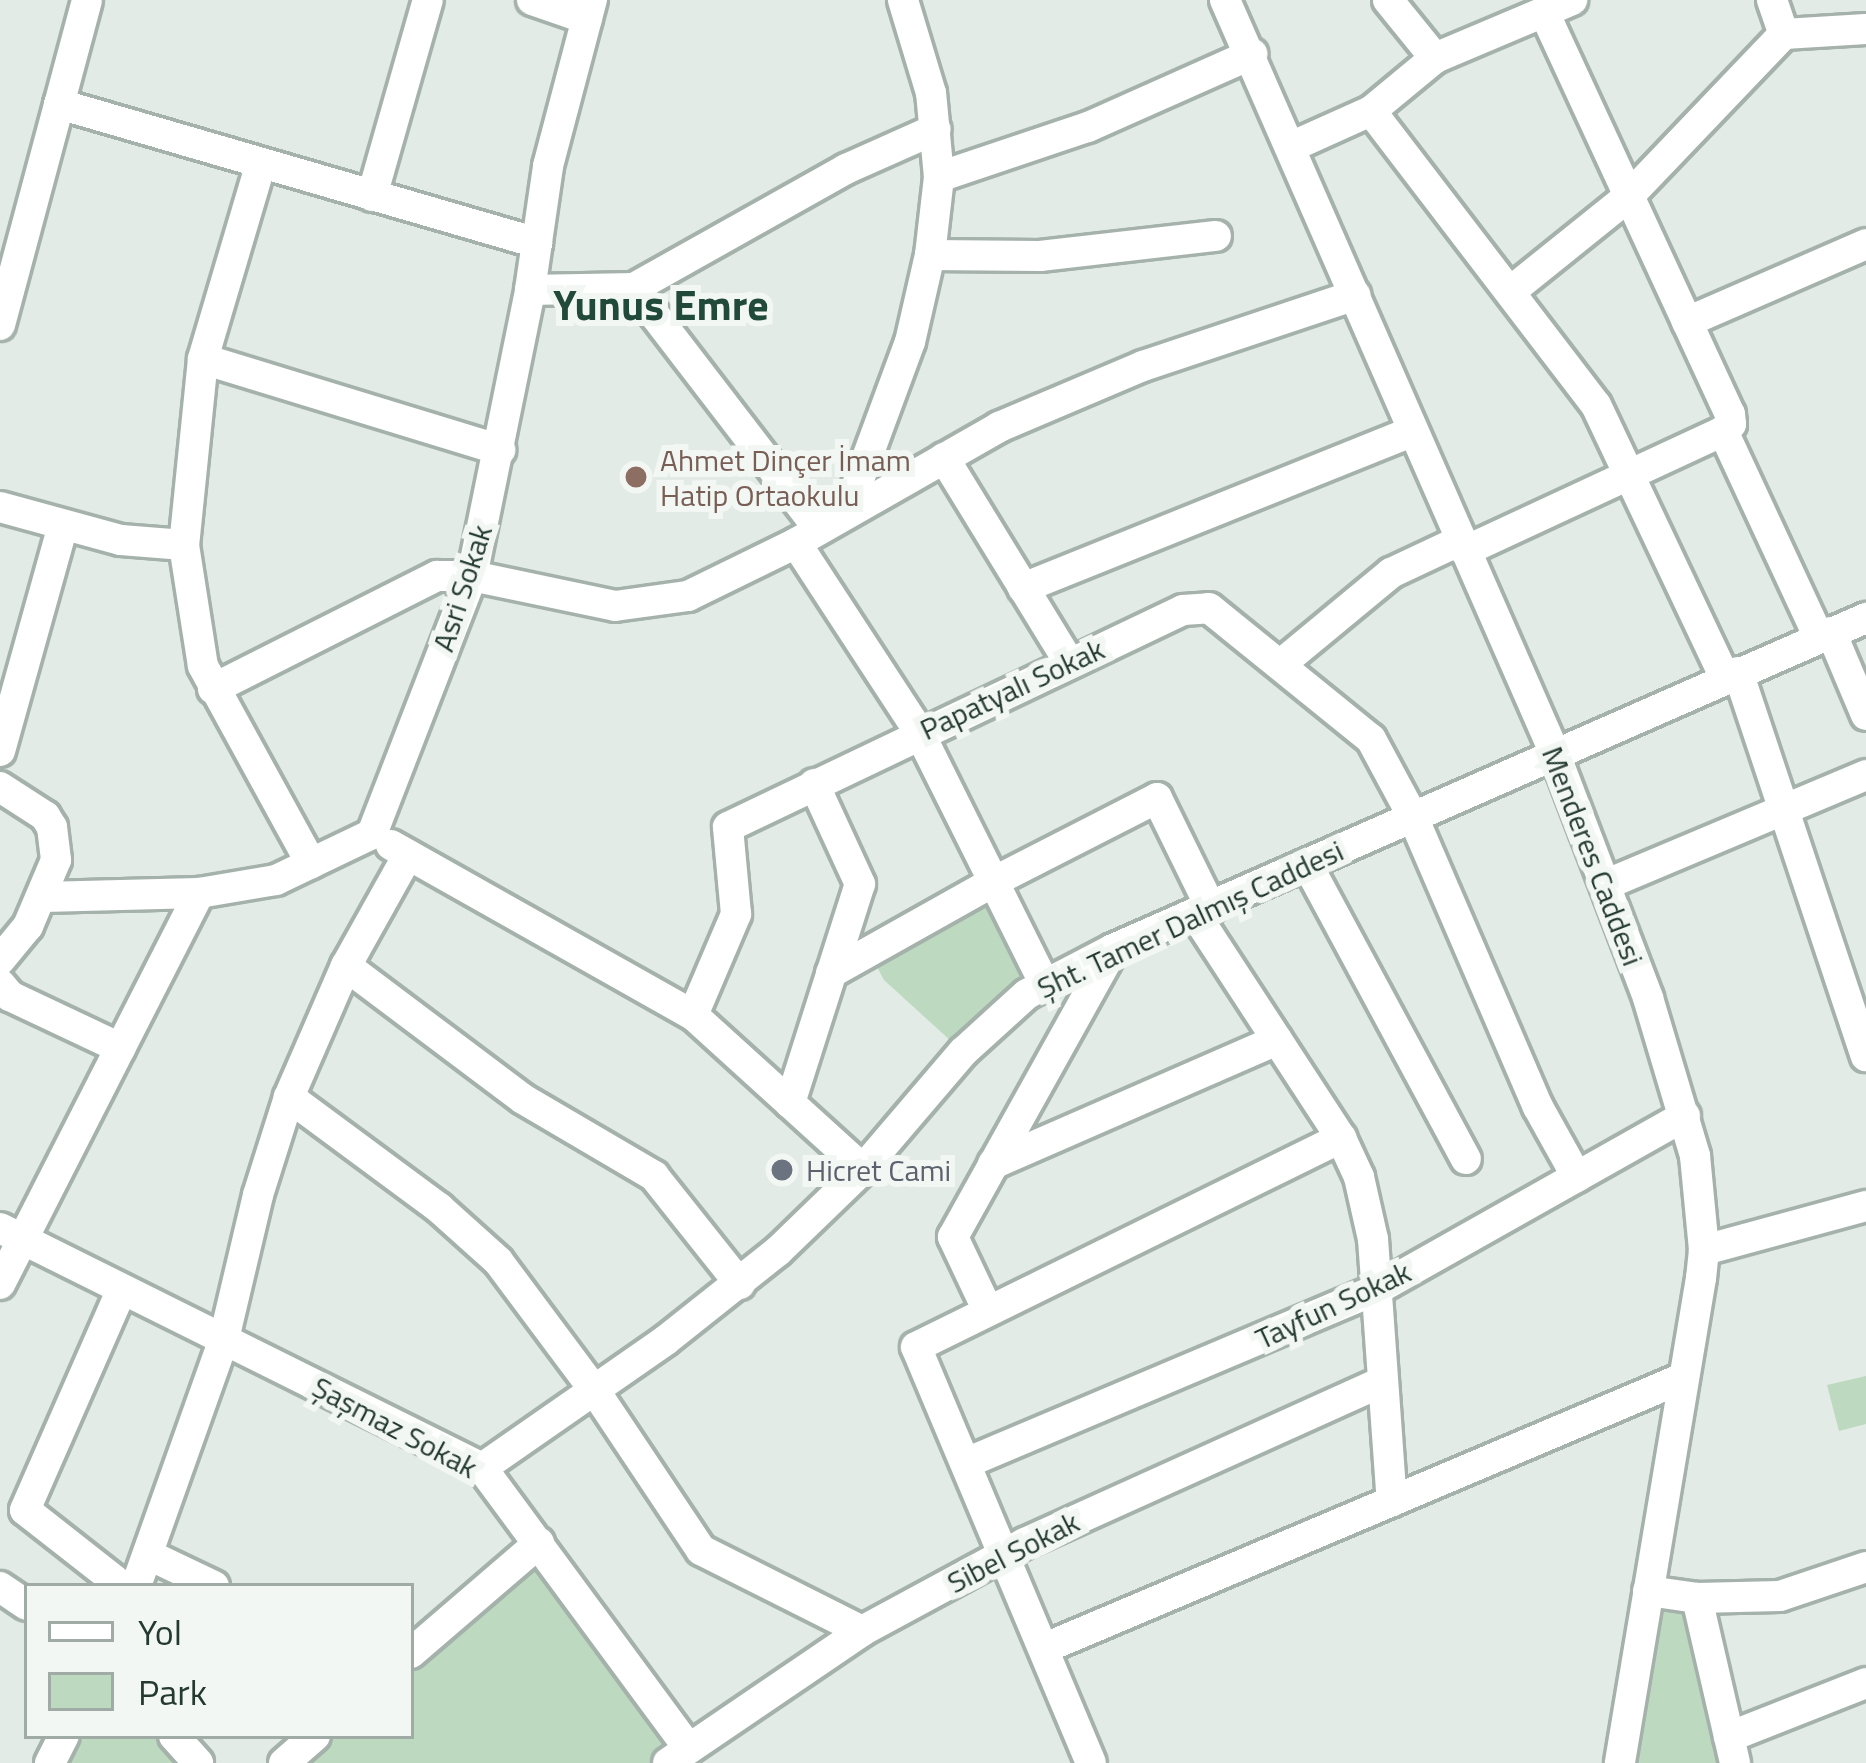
<!DOCTYPE html>
<meta charset="utf-8">
<style>
body{margin:0}
#map{position:relative;width:1866px;height:1763px;overflow:hidden;background:#e2ebe5;font-family:"Titillium Web",sans-serif}
div>[style]{position:absolute}
[style*='--x']{left:calc(var(--x)*1px);top:calc(var(--y)*1px);width:calc(var(--w)*1px);rotate:calc(var(--a)*1deg)}
.green>*{inset:0;background:#bddac0}
.roads{filter:drop-shadow(3px 0 #a5b2ab) drop-shadow(-3px 0 #a5b2ab) drop-shadow(0 3px #a5b2ab) drop-shadow(0 -3px #a5b2ab)}
.minor>*{height:30px;margin:-15px;padding:0 15px;transform-origin:15px;border-radius:15px;background:#fff}
.dots>*{width:33px;height:33px;translate:-50% -50%;box-sizing:border-box;border:6px solid #f2f7f4;border-radius:50%}
span{translate:-50% -50%;white-space:nowrap;text-align:center;line-height:1.15;-webkit-text-stroke:12px #f2f7f4;paint-order:stroke}
.education-label{font-size:30px;color:#785e54}
.left{translate:0 -50%;text-align:left}
.street-label{font-size:30px;color:#243a31}
.worship-label{font-size:30px;color:#5b616d}
.district-label{font-size:42px;color:#224a3a;font-weight:700}
.legend{position:absolute;left:24px;top:1583px;width:390px;height:156px;box-sizing:border-box;background:#f2f7f4;border:3px solid #a0aba6;margin:0;padding:15px 21px;list-style:none;font-size:36px;color:#243a31}
.legend li{display:flex;align-items:center;gap:24px;height:60px}
.legend b{width:60px;border:3px solid #a0aba6}
</style>
<div id="map">
<div class="green">
<div style="clip-path:polygon(995px 881px,1044px 983px,963px 1052px,884px 980px,869px 952px)"></div>
<div style="clip-path:polygon(1866px 1376px,1866px 1424px,1839px 1431px,1827px 1385px)"></div>
<div style="clip-path:polygon(539px 1543px,688px 1747px,668px 1763px,284px 1763px,315px 1736px,411px 1736px,411px 1653px)"></div>
<div style="clip-path:polygon(1648px 1591px,1697px 1598px,1735px 1763px,1620px 1763px)"></div>
<div style="clip-path:polygon(64px 1736px,174px 1736px,183px 1763px,50px 1763px)"></div>
</div>
<div class="roads">
<div class="minor">
<div style="--x:532;--y:0;--w:58;--a:19.1"></div>
<div style="--x:1225;--y:0;--w:823;--a:66.36"></div>
<div style="--x:1555;--y:754;--w:261;--a:69.1"></div>
<div style="--x:1648;--y:998;--w:165;--a:73.4"></div>
<div style="--x:1695;--y:1156;--w:94;--a:84.5"></div>
<div style="--x:1704;--y:1250;--w:28;--a:96"></div>
<div style="--x:1701;--y:1278;--w:492;--a:99.5"></div>
<div style="--x:1388;--y:0;--w:75;--a:51"></div>
<div style="--x:1772;--y:0;--w:36;--a:71"></div>
<div style="--x:1544;--y:12;--w:443;--a:65.2"></div>
<div style="--x:1730;--y:414;--w:10;--a:84"></div>
<div style="--x:1731;--y:424;--w:11;--a:139"></div>
<div style="--x:1723;--y:431;--w:228;--a:65.1"></div>
<div style="--x:1784;--y:34;--w:82;--a:-3.5"></div>
<div style="--x:59;--y:104;--w:498;--a:16.2"></div>
<div style="--x:1371;--y:111;--w:370;--a:52.6"></div>
<div style="--x:1596;--y:405;--w:302;--a:64.7"></div>
<div style="--x:1293;--y:146;--w:85;--a:-24.2"></div>
<div style="--x:1371;--y:111;--w:83;--a:-39.6"></div>
<div style="--x:1435;--y:58;--w:149;--a:-22.9"></div>
<div style="--x:261;--y:163;--w:204;--a:106.5"></div>
<div style="--x:203;--y:359;--w:187;--a:95.8"></div>
<div style="--x:184;--y:545;--w:122;--a:81.1"></div>
<div style="--x:203;--y:666;--w:225;--a:61.3"></div>
<div style="--x:939;--y:177;--w:157;--a:-18.6"></div>
<div style="--x:1088;--y:127;--w:180;--a:-24"></div>
<div style="--x:372;--y:196;--w:204;--a:-74.1"></div>
<div style="--x:930;--y:255;--w:110;--a:0.5"></div>
<div style="--x:1040;--y:256;--w:177;--a:-6.5"></div>
<div style="--x:634;--y:288;--w:243;--a:-29.3"></div>
<div style="--x:846;--y:169;--w:98;--a:-24"></div>
<div style="--x:530;--y:290;--w:104;--a:-1.1"></div>
<div style="--x:634;--y:288;--w:304;--a:52.5"></div>
<div style="--x:1511;--y:291;--w:150;--a:-38.8"></div>
<div style="--x:1628;--y:197;--w:226;--a:-46.3"></div>
<div style="--x:1687;--y:322;--w:195;--a:-23.5"></div>
<div style="--x:0;--y:325;--w:336;--a:-75"></div>
<div style="--x:203;--y:359;--w:311;--a:17"></div>
<div style="--x:944;--y:458;--w:239;--a:58.5"></div>
<div style="--x:0;--y:507;--w:125;--a:15.3"></div>
<div style="--x:121;--y:540;--w:63;--a:4.5"></div>
<div style="--x:847;--y:512;--w:181;--a:-69.7"></div>
<div style="--x:910;--y:342;--w:89;--a:-77.1"></div>
<div style="--x:930;--y:255;--w:79;--a:-83.4"></div>
<div style="--x:939;--y:177;--w:84;--a:-95.4"></div>
<div style="--x:931;--y:93;--w:97;--a:-106.8"></div>
<div style="--x:796;--y:543;--w:225;--a:56.9"></div>
<div style="--x:919;--y:732;--w:280;--a:63.5"></div>
<div style="--x:1465;--y:551;--w:285;--a:-24.9"></div>
<div style="--x:1023;--y:588;--w:420;--a:-21.9"></div>
<div style="--x:1831;--y:632;--w:90;--a:67.1"></div>
<div style="--x:1281;--y:664;--w:143;--a:-39.6"></div>
<div style="--x:1391;--y:573;--w:77;--a:-25.2"></div>
<div style="--x:1738;--y:672;--w:405;--a:71.6"></div>
<div style="--x:213;--y:689;--w:251;--a:-26.8"></div>
<div style="--x:437;--y:576;--w:35;--a:0"></div>
<div style="--x:472;--y:576;--w:146;--a:11.8"></div>
<div style="--x:615;--y:606;--w:74;--a:-7.8"></div>
<div style="--x:688;--y:596;--w:120;--a:-26.1"></div>
<div style="--x:796;--y:543;--w:234;--a:-29.7"></div>
<div style="--x:999;--y:427;--w:156;--a:-23"></div>
<div style="--x:1143;--y:366;--w:224;--a:-18.5"></div>
<div style="--x:0;--y:751;--w:235;--a:-74.4"></div>
<div style="--x:0;--y:787;--w:54;--a:32.8"></div>
<div style="--x:45;--y:816;--w:13;--a:58"></div>
<div style="--x:52;--y:827;--w:33;--a:83"></div>
<div style="--x:56;--y:860;--w:72;--a:113"></div>
<div style="--x:28;--y:926;--w:44;--a:129.5"></div>
<div style="--x:391;--y:845;--w:347;--a:29.4"></div>
<div style="--x:693;--y:1015;--w:229;--a:42.2"></div>
<div style="--x:1307;--y:864;--w:335;--a:61.7"></div>
<div style="--x:1607;--y:884;--w:281;--a:-22.8"></div>
<div style="--x:43;--y:897;--w:156;--a:-1.5"></div>
<div style="--x:199;--y:893;--w:78;--a:-9.6"></div>
<div style="--x:276;--y:880;--w:106;--a:-25.6"></div>
<div style="--x:372;--y:834;--w:277;--a:-68.8"></div>
<div style="--x:472;--y:576;--w:292;--a:-78.5"></div>
<div style="--x:530;--y:290;--w:125;--a:-81.7"></div>
<div style="--x:548;--y:166;--w:172;--a:-75.2"></div>
<div style="--x:1195;--y:914;--w:267;--a:56.9"></div>
<div style="--x:1341;--y:1138;--w:43;--a:65.2"></div>
<div style="--x:1359;--y:1177;--w:64;--a:77.3"></div>
<div style="--x:1373;--y:1239;--w:263;--a:85.9"></div>
<div style="--x:346;--y:966;--w:221;--a:36.9"></div>
<div style="--x:523;--y:1099;--w:152;--a:30.4"></div>
<div style="--x:654;--y:1176;--w:138;--a:51.5"></div>
<div style="--x:831;--y:973;--w:188;--a:-29.3"></div>
<div style="--x:995;--y:881;--w:182;--a:-27.1"></div>
<div style="--x:1157;--y:798;--w:123;--a:63.9"></div>
<div style="--x:0;--y:984;--w:16;--a:50"></div>
<div style="--x:10;--y:996;--w:122;--a:25.3"></div>
<div style="--x:693;--y:1015;--w:110;--a:-66.9"></div>
<div style="--x:736;--y:914;--w:87;--a:-95.3"></div>
<div style="--x:728;--y:827;--w:504;--a:-25.5"></div>
<div style="--x:1183;--y:610;--w:26;--a:-4"></div>
<div style="--x:1209;--y:608;--w:208;--a:39"></div>
<div style="--x:1371;--y:739;--w:89;--a:61.7"></div>
<div style="--x:1413;--y:817;--w:316;--a:66.7"></div>
<div style="--x:1538;--y:1107;--w:80;--a:60.9"></div>
<div style="--x:289;--y:1097;--w:187;--a:36.5"></div>
<div style="--x:439;--y:1208;--w:79;--a:41.9"></div>
<div style="--x:498;--y:1261;--w:162;--a:53.3"></div>
<div style="--x:595;--y:1391;--w:191;--a:56.3"></div>
<div style="--x:701;--y:1550;--w:180;--a:26.7"></div>
<div style="--x:790;--y:1103;--w:230;--a:-72.3"></div>
<div style="--x:860;--y:884;--w:110;--a:-114.7"></div>
<div style="--x:993;--y:1164;--w:310;--a:-23.6"></div>
<div style="--x:0;--y:1228;--w:538;--a:26.47"></div>
<div style="--x:482;--y:1468;--w:347;--a:53.6"></div>
<div style="--x:1704;--y:1250;--w:168;--a:-15.2"></div>
<div style="--x:0;--y:1284;--w:439;--a:-63"></div>
<div style="--x:988;--y:1311;--w:82;--a:-115.3"></div>
<div style="--x:953;--y:1237;--w:329;--a:-60.9"></div>
<div style="--x:966;--y:1463;--w:443;--a:-22.9"></div>
<div style="--x:1374;--y:1291;--w:357;--a:-29.4"></div>
<div style="--x:482;--y:1468;--w:224;--a:-34.8"></div>
<div style="--x:666;--y:1340;--w:143;--a:-38.5"></div>
<div style="--x:778;--y:1251;--w:118;--a:-44"></div>
<div style="--x:863;--y:1169;--w:154;--a:-49.5"></div>
<div style="--x:963;--y:1052;--w:86;--a:-42.2"></div>
<div style="--x:1027;--y:994;--w:97;--a:-27.6"></div>
<div style="--x:1113;--y:949;--w:823;--a:-23.73"></div>
<div style="--x:149;--y:1555;--w:72;--a:25.5"></div>
<div style="--x:122;--y:1586;--w:123;--a:-141.9"></div>
<div style="--x:25;--y:1510;--w:241;--a:-66.3"></div>
<div style="--x:136;--y:1586;--w:262;--a:-70.4"></div>
<div style="--x:224;--y:1339;--w:148;--a:-76.7"></div>
<div style="--x:258;--y:1195;--w:103;--a:-72.4"></div>
<div style="--x:289;--y:1097;--w:143;--a:-66.5"></div>
<div style="--x:346;--y:966;--w:127;--a:-60.8"></div>
<div style="--x:0;--y:1587;--w:32;--a:34"></div>
<div style="--x:1648;--y:1591;--w:49;--a:8.1"></div>
<div style="--x:1697;--y:1598;--w:83;--a:-1.4"></div>
<div style="--x:1780;--y:1596;--w:91;--a:-18.6"></div>
<div style="--x:1697;--y:1598;--w:169;--a:77"></div>
<div style="--x:1045;--y:1648;--w:693;--a:-22.94"></div>
<div style="--x:411;--y:1653;--w:169;--a:-40.7"></div>
<div style="--x:174;--y:1736;--w:36;--a:48"></div>
<div style="--x:1729;--y:1737;--w:147;--a:-21.5"></div>
<div style="--x:50;--y:1763;--w:30;--a:-63"></div>
<div style="--x:284;--y:1763;--w:41;--a:-41.1"></div>
<div style="--x:668;--y:1763;--w:235;--a:-34.2"></div>
<div style="--x:862;--y:1631;--w:185;--a:-28.4"></div>
<div style="--x:1025;--y:1543;--w:392;--a:-24.3"></div>
<div style="--x:1091;--y:1763;--w:451;--a:-112.8"></div>
<div style="--x:916;--y:1347;--w:474;--a:-26.2"></div>
</div>
</div>
<div class="dots">
<div style="left:636px;top:477px;background:#8d6e63"></div>
<div style="left:782px;top:1170px;background:#6b7280"></div>
</div>
<div class="education-label">
<span class="left" style="left:660px;top:477px">Ahmet Dinçer İmam<br>Hatip Ortaokulu</span>
</div>
<div class="street-label">
<span style="left:462px;top:588px;rotate:-72deg">Asri Sokak</span>
<span style="left:1012px;top:689px;rotate:-25deg">Papatyalı Sokak</span>
<span style="left:1593px;top:856px;rotate:69deg">Menderes Caddesi</span>
<span style="left:1190px;top:919px;rotate:-25deg">Şht. Tamer Dalmış Caddesi</span>
<span style="left:1333px;top:1305px;rotate:-25deg">Tayfun Sokak</span>
<span style="left:395px;top:1427px;rotate:28deg">Şaşmaz Sokak</span>
<span style="left:1013px;top:1552px;rotate:-27deg">Sibel Sokak</span>
</div>
<div class="worship-label">
<span class="left" style="left:806px;top:1170px">Hicret Cami</span>
</div>
<div class="district-label">
<span style="left:661px;top:304px">Yunus Emre</span>
</div>
<ul class="legend">
<li><b style="height:15px;background:#fff"></b>Yol</li>
<li><b style="height:33px;background:#bddac0"></b>Park</li>
</ul>
</div>
